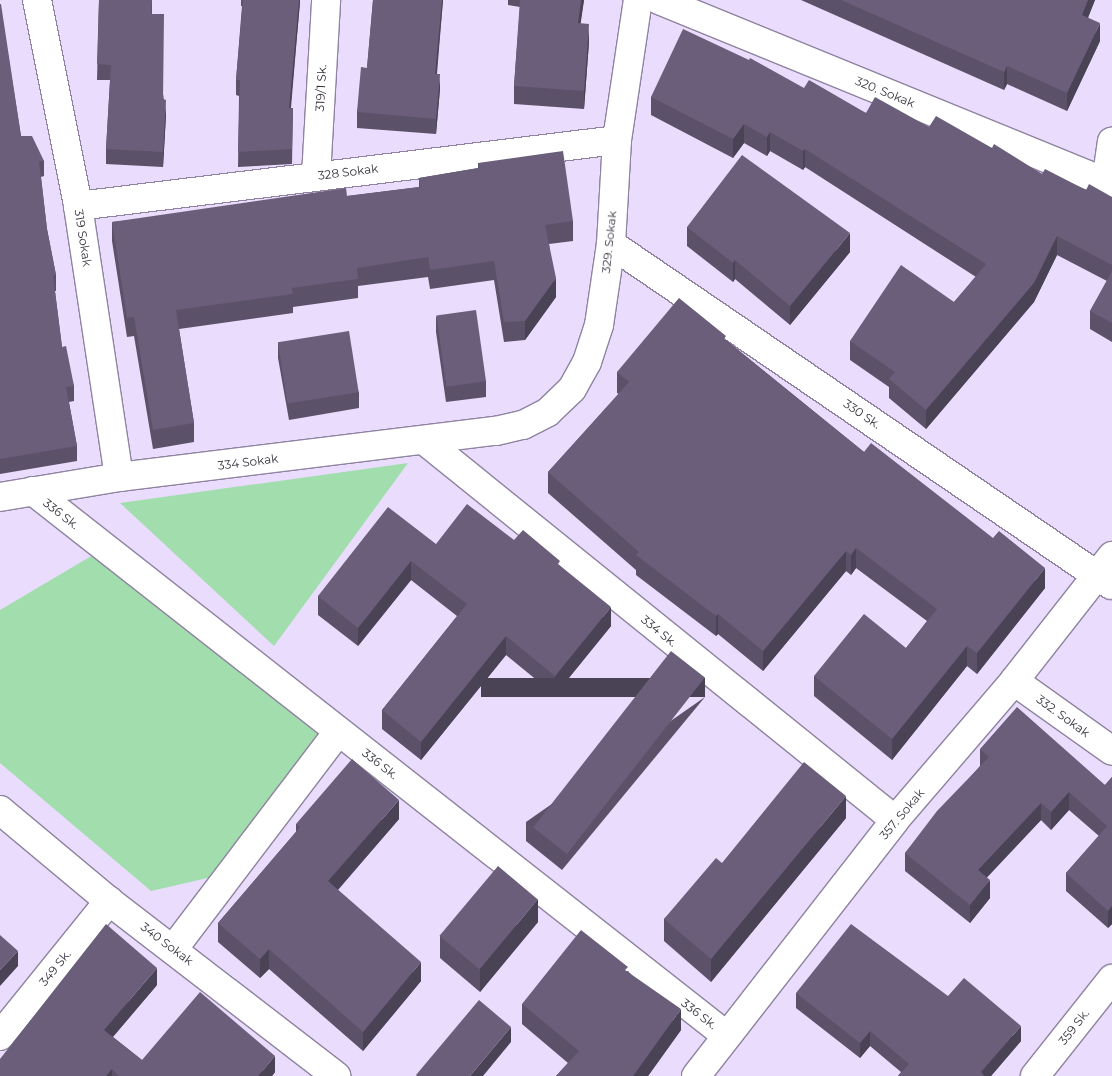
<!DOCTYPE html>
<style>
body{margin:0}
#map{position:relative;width:1112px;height:1076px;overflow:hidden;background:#e9dcfc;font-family:Montserrat,sans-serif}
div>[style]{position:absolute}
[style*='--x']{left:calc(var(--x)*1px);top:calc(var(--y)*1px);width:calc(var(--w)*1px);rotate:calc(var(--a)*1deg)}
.green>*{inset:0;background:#a2ddae}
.roads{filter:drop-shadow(1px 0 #8f83a0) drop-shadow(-1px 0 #8f83a0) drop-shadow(0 1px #8f83a0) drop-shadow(0 -1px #8f83a0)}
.minor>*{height:28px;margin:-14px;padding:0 14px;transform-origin:14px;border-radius:14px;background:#fff}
.wall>*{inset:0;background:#5b5169}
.shaded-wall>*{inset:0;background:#4a4255;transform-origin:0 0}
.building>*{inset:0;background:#6a5e7a;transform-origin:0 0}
span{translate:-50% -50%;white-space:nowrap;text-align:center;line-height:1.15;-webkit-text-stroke:5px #fff;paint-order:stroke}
.street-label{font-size:12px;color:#36313d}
</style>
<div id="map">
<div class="green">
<div style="clip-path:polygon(408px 463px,274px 646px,120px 503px)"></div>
<div style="clip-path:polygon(93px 555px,322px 729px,212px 877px,151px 891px,0 763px,0 610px)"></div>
</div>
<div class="roads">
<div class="minor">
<div style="--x:37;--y:0;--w:210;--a:78.7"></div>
<div style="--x:78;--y:206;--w:274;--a:81.4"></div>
<div style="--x:659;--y:0;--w:489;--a:22.2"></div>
<div style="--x:316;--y:176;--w:176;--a:-86.7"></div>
<div style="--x:1106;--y:182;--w:41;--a:-81.7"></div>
<div style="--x:78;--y:206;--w:543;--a:-6.98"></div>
<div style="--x:611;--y:244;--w:605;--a:34.29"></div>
<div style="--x:424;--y:440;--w:605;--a:38.9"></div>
<div style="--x:33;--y:491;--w:882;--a:38.14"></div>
<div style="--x:0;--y:497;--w:121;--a:-9.5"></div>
<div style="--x:119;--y:477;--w:380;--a:-7"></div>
<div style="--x:496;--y:431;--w:28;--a:-13"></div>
<div style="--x:523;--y:425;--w:28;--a:-27"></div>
<div style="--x:548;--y:412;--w:33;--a:-44"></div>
<div style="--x:572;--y:389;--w:31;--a:-61"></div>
<div style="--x:587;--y:362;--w:39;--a:-72"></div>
<div style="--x:599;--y:325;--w:82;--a:-81.6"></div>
<div style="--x:611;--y:244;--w:104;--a:-86.7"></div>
<div style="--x:617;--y:140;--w:142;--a:-81.5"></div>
<div style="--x:1014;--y:681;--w:120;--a:35.5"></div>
<div style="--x:0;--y:810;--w:142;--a:39.9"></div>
<div style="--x:109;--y:901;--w:287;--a:37.6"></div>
<div style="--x:174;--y:948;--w:271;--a:-52.8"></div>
<div style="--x:0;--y:1036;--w:174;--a:-51.1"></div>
<div style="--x:696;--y:1076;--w:324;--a:-52.1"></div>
<div style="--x:895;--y:820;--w:183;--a:-49.4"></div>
<div style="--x:1014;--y:681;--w:159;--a:-51.9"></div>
<div style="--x:1035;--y:1076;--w:124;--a:-51.6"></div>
</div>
</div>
<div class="wall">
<div style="clip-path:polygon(99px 0,152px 0,152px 14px,166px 115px,163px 167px,106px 164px,106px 149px,110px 80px,97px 80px)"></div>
<div style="clip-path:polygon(241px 0,300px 0,291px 108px,293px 108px,292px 164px,238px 167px,239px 96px,236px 95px,236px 80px,242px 6px,241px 6px)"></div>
<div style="clip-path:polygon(373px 0,443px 0,437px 74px,440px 89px,436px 134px,357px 128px,357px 112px,367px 68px)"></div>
<div style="clip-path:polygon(508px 0,584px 0,580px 24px,589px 42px,584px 109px,514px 104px,514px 86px,520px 7px,508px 5px)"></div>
<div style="clip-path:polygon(801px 0,1095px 0,1088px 17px,1100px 41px,1067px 111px,1007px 84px,1004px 90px)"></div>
<div style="clip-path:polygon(0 4px,21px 136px,44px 161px,44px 176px,41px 177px,47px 229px,56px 275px,56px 291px,55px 291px,62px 347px,74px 386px,74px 401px,69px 402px,77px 446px,77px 461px,0 474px)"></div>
<div style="clip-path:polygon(804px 88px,866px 113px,929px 127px,992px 148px,1042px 174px,1086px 190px,1112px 197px,1112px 342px,1090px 329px,1090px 311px,1107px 281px,1057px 255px,1034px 302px,926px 429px,889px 398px,889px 387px,850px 360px,850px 341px,954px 302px,976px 277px,805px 167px,803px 170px,770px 151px,767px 156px,744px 143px,733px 158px,651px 115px,651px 97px)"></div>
<div style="clip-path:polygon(478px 163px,573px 221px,573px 241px,549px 244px,556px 297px,525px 340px,504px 342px,494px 280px,430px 289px,428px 277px,358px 286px,358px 298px,293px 307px,293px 313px,179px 329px,194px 423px,194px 442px,153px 449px,134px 336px,127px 337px,112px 241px,112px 222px,347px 196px,419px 187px,419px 178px,478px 168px)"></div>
<div style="clip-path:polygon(687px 227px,850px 252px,790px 325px,735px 279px,733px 282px,687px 246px)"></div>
<div style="clip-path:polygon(436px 316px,486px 381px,486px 397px,446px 402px,436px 332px)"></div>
<div style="clip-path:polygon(726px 340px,864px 452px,1045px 588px,977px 674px,967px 666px,892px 760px,814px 696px,814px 676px,906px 648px,927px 621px,856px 568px,851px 575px,846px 571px,763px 671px,718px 634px,716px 636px,636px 575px,636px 570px,548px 493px,548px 472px,619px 394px,617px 393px,617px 372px)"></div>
<div style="clip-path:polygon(278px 343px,359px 392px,359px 408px,289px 420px,278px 358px)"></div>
<div style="clip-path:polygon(514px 540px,560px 566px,611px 626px,555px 695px,506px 655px,421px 760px,382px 729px,382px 710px,457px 616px,411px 580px,358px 646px,318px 615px,318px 596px,436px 544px)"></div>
<div style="clip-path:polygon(705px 697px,562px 870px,526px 841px,526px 822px)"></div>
<div style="clip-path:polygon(980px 749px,1105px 785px,1112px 777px,1112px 924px,1108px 928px,1066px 891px,1066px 873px,1099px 836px,1069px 810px,1051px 830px,1041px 820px,987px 877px,990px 898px,970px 923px,905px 871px,905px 853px,980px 766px)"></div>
<div style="clip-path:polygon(846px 818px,711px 982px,664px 941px,664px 919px,722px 863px)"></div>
<div style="clip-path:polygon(399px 819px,338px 890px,421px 981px,363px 1051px,269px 969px,260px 978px,218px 942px,218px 923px,296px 832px,296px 824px)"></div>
<div style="clip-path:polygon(538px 922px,480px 992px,440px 958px,440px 936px)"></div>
<div style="clip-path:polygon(628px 971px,681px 1030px,648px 1076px,556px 1076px,568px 1063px,522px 1024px,522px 1004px)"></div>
<div style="clip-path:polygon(157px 985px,113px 1037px,142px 1060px,275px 1072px,272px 1076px,0 1076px)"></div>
<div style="clip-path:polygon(796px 993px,948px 996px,1021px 1041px,991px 1076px,898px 1076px,901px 1072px,870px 1046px,860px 1058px,796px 1008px)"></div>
</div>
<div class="shaded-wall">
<div style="clip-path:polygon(299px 0,300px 0,300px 3px,289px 123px,289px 108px)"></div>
<div style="clip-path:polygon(442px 0,443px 0,435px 89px,435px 74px)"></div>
<div style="clip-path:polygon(581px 0,584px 0,578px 42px,578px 23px)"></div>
<div style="clip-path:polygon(1088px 0,1095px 0,1082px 33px,1082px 15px)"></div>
<div style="clip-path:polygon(1100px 23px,1100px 41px,1067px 111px,1067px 93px)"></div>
<div style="clip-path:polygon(589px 24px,589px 42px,584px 109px,584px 91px)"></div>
<div style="clip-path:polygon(1007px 66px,1007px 84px,1004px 90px,1004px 72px)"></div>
<div style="clip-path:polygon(440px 74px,440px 89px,436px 134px,436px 119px)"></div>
<div style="clip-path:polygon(166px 100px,166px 115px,163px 167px,163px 152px)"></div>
<div style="clip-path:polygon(744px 124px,744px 143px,733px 158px,733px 139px)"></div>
<div style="clip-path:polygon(770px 132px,770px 151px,767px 156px,767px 137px)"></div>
<div style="clip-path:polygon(805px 149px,805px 167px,803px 170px,803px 151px)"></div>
<div style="clip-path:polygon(850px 233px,850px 252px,790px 325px,790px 306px)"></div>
<div style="clip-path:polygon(1057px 236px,1057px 255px,1034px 302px,926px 429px,926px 410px)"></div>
<div style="clip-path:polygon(735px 260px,735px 279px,733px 282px,733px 263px)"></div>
<div style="clip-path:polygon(556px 278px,556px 297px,525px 340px,525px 321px)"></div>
<div style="clip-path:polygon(856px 548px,856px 568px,851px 575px,851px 555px)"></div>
<div style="clip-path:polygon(846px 551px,846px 571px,763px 671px,763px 651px)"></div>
<div style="clip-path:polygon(411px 561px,411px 580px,358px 646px,358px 628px)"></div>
<div style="clip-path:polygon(1045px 568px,1045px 588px,977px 674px,977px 653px)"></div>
<div style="clip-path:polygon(611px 607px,611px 626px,555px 695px,555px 676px)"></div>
<div style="clip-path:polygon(718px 614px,718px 634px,716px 636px,716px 616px)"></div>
<div style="clip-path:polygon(506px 636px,506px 655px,421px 760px,421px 742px)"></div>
<div style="clip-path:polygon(967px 646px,967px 666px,892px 760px,892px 739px)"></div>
<div style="left:705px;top:678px;width:19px;height:224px;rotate:90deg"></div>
<div style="clip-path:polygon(1069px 792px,1069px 810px,1051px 830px,1051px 812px)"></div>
<div style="clip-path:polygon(846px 796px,846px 818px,711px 982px,711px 959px)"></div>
<div style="clip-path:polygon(399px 800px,399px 819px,328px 901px,328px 881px)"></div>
<div style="clip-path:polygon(1041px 803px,1041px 820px,978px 887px,978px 870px)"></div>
<div style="clip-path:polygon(990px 880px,990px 898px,970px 923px,970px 905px)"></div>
<div style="clip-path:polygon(538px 899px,538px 922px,480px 992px,480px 969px)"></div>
<div style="clip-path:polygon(1112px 906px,1112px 924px,1108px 928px,1108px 911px)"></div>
<div style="clip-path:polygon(269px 949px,269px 969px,260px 978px,260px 959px)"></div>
<div style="clip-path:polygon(18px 951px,18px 966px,0 986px,0 970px)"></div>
<div style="clip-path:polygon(421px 962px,421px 981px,363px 1051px,363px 1032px)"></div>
<div style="clip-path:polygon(157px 968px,157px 985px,104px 1047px,104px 1030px)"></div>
<div style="clip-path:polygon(681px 1009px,681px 1030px,648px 1076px,633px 1076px)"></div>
<div style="clip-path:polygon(1021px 1026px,1021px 1041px,991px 1076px,981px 1076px,981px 1072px)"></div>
<div style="clip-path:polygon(511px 1027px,511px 1042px,483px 1076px,470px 1076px)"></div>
<div style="clip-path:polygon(870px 1031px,870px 1046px,860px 1058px,860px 1043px)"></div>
<div style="clip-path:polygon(275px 1056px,275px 1072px,272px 1076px,258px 1076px)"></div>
<div style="clip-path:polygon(112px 1069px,112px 1076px,106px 1076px)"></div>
</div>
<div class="building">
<div style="clip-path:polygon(99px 0,152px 0,151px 14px,164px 14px,163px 99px,166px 100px,163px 152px,106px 149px,111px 65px,97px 64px)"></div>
<div style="clip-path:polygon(243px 0,299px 0,289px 108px,293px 108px,292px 149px,238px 152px,240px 80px,236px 80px)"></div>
<div style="clip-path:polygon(373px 0,442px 0,435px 74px,440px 74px,436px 119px,357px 112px,361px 67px,367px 68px)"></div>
<div style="clip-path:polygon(520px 0,581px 0,578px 23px,589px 24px,584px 91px,514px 86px)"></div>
<div style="clip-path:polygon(841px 0,1088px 0,1082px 15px,1100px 23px,1067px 93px,1007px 66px,1004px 72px)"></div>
<div style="clip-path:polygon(0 4px,1px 4px,21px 136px,32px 136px,44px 161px,39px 161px,47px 229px,56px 275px,53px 276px,62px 347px,66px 346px,74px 386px,66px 387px,77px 446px,0 459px)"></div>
<div style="clip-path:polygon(683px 29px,749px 60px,750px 58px,804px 88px,809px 80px,866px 113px,875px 97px,929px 127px,936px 116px,992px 148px,994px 144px,1042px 174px,1045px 169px,1086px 190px,1089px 184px,1112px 197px,1112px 265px,1057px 236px,1034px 283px,926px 410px,889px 379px,895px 372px,850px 341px,901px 265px,954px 302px,986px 264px,805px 149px,803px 151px,770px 132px,767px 137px,744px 124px,733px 139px,651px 97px)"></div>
<div style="clip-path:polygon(563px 151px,573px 221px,545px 225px,556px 278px,525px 321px,504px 322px,494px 261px,430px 270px,428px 257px,357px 268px,358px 279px,292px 288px,293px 294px,176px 310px,194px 423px,153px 430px,134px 317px,127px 318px,112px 222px,346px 188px,347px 196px,420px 187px,419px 178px,479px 168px,478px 163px)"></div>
<div style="clip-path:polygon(742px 155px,850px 233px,790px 306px,735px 260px,733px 263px,687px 227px)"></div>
<div style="clip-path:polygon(1112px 271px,1112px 323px,1090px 311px)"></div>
<div style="clip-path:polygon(679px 298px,726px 336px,724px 339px,864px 452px,871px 443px,993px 538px,999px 531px,1045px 568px,977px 653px,967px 646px,892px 739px,814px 676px,864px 614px,906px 648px,937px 609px,856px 548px,851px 555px,846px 551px,763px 651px,718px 614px,716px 616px,636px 555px,639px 552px,548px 472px,629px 382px,617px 372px)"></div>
<div style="left:476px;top:310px;width:72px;height:40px;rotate:82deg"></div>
<div style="left:349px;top:331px;width:62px;height:72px;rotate:81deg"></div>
<div style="clip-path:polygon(467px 504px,514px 540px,523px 530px,560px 561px,558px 564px,611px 607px,555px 676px,506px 636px,421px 742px,382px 710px,467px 604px,411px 561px,358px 628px,318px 596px,388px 507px,436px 544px)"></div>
<div style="left:671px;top:651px;width:43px;height:224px;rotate:38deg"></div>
<div style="clip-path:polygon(1017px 707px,1105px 785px,1112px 777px,1112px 906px,1108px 911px,1066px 873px,1107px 826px,1069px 792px,1051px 812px,1041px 803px,978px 870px,990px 880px,970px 905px,905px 853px,937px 811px,989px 757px,980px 749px)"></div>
<div style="clip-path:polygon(352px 759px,399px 800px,328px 881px,421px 962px,363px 1032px,269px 949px,260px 959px,218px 923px,300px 827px,296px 824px)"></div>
<div style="clip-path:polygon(804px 762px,846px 796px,711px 959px,664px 919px,716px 858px,722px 863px)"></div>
<div style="left:498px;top:866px;width:52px;height:91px;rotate:40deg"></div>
<div style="clip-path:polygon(106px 924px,157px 968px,104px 1030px,142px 1060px,200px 992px,275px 1056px,258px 1076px,119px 1076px,112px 1069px,106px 1076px,0 1076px,0 1059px)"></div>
<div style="clip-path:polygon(851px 924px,948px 996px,964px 978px,1021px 1026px,981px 1072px,984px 1075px,983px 1076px,898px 1076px,909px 1064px,870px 1031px,860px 1043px,796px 993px)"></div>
<div style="clip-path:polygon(581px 930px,628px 967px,625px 970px,681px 1009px,633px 1076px,556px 1076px,579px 1051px,522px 1004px)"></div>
<div style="clip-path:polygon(0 935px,18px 951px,0 970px)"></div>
<div style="clip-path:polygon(479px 1000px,511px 1027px,470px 1076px,417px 1076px,416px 1075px)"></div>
</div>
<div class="street-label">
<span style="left:321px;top:88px;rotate:-87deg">319/1 Sk.</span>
<span style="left:885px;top:92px;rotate:22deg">320. Sokak</span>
<span style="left:348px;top:172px;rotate:-7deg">328 Sokak</span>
<span style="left:83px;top:238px;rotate:81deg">319 Sokak</span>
<span style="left:609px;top:242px;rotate:-84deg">329. Sokak</span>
<span style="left:862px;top:414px;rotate:34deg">330 Sk.</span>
<span style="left:248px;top:462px;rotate:-7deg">334 Sokak</span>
<span style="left:61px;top:514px;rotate:38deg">336 Sk.</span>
<span style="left:659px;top:631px;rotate:39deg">334 Sk.</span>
<span style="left:1063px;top:716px;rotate:36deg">332. Sokak</span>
<span style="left:380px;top:764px;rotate:38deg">336 Sk.</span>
<span style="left:902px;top:814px;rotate:-50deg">357. Sokak</span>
<span style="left:167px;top:944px;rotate:37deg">340 Sokak</span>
<span style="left:55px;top:968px;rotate:-51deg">349 Sk.</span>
<span style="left:699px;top:1014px;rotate:38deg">336 Sk.</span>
<span style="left:1074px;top:1027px;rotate:-52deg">359 Sk.</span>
</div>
</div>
